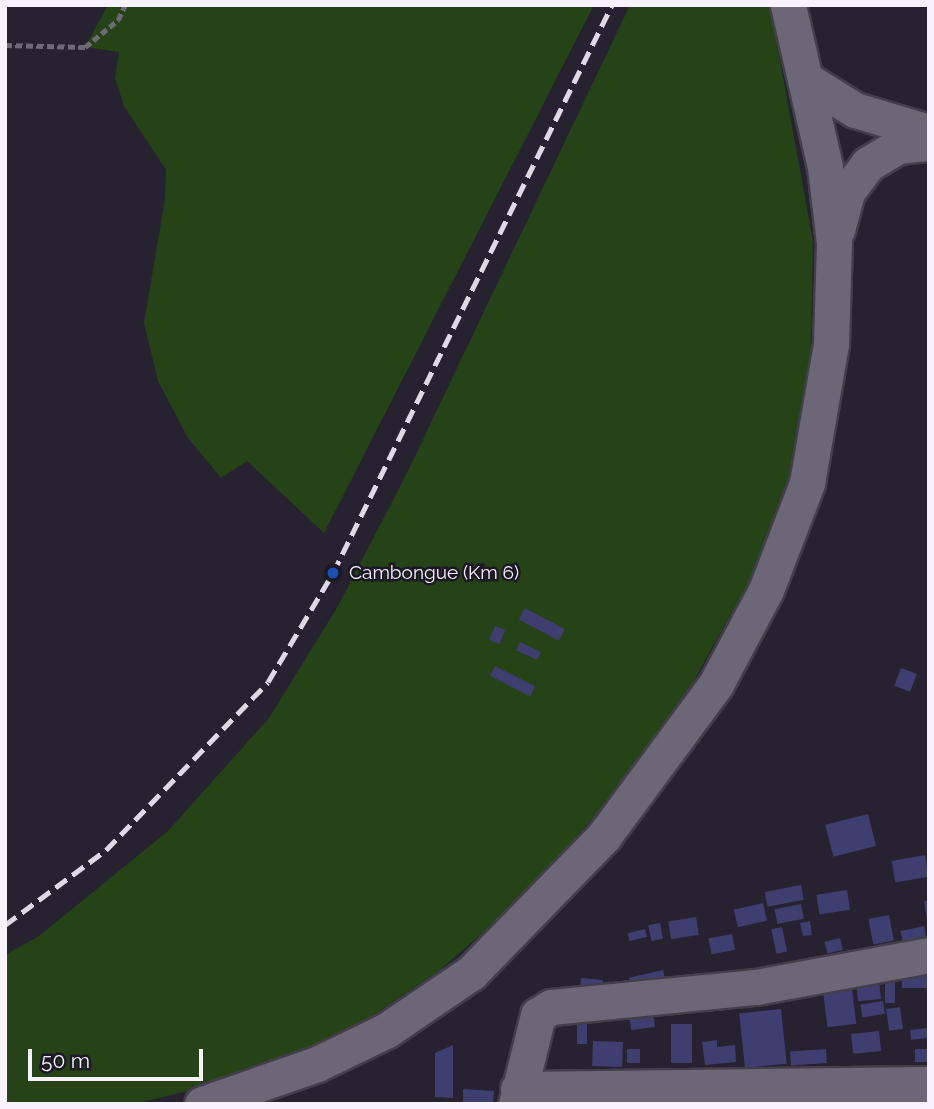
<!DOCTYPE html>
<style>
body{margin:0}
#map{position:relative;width:934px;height:1109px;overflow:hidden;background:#26222f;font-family:Raleway,sans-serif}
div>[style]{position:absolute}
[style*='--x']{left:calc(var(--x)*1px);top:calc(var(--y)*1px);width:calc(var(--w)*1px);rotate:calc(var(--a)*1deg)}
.green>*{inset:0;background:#254316}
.building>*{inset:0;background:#3f3e71;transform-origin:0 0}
.path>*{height:4.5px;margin-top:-2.25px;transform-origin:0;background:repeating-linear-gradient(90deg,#6d6a76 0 7px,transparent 0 10.5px)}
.roads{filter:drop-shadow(2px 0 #423e4a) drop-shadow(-2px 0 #423e4a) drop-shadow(0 2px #423e4a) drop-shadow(0 -2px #423e4a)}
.minor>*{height:35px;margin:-17.5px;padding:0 17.5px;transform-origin:17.5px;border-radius:17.5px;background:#6b6777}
.rail>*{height:5px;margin-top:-2.5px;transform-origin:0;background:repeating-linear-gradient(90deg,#dddae4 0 14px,transparent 0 21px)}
.dots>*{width:19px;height:19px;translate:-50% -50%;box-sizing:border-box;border:4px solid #1c1825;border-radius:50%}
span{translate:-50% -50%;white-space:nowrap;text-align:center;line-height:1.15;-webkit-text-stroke:5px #1c1825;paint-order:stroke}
.poi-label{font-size:19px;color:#f6f3fd}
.left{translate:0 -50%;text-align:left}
.frame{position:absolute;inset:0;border:7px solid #f6f3fd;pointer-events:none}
.scale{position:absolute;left:28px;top:1049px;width:175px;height:32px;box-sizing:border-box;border:4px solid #f6f3fd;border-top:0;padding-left:9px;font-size:21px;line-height:24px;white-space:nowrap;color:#f6f3fd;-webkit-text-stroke:5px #1c1825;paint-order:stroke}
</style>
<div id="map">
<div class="green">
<div style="clip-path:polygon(108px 5px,594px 5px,324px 533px,247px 461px,221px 478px,188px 438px,158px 381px,144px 323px,165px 199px,166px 170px,124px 106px,115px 78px,119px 52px,85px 47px)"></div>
<div style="clip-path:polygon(630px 5px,770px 5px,813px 241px,811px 357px,790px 476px,752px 576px,686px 695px,606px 803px,521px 899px,440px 970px,345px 1034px,228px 1081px,135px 1104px,5px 1104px,5px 955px,39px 936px,168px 831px,269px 718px,338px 606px,407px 473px)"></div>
</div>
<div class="building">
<div style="left:525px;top:608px;width:45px;height:13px;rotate:28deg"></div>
<div style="left:495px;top:626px;width:11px;height:15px;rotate:22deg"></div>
<div style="left:520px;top:642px;width:23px;height:9px;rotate:25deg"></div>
<div style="left:495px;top:666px;width:45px;height:11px;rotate:27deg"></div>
<div style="left:901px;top:668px;width:17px;height:19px;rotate:21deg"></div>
<div style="left:868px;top:814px;width:33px;height:44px;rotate:76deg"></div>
<div style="left:925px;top:855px;width:22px;height:34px;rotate:80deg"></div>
<div style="left:801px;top:885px;width:15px;height:37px;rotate:79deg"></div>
<div style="left:847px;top:890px;width:20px;height:31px;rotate:81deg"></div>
<div style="clip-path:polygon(924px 901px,929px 901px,929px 918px,927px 919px)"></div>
<div style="left:763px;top:903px;width:18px;height:30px;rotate:77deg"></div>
<div style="left:801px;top:904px;width:15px;height:27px;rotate:79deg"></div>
<div style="left:889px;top:915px;width:26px;height:21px;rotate:79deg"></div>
<div style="left:696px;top:917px;width:18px;height:28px;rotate:81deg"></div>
<div style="clip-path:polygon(810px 921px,812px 935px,803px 936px,800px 923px)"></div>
<div style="left:660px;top:923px;width:16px;height:12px;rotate:79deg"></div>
<div style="left:924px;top:926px;width:14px;height:24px;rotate:78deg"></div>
<div style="left:782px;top:927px;width:25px;height:11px;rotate:78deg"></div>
<div style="left:645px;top:929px;width:8px;height:18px;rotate:76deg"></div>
<div style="left:732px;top:934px;width:16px;height:24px;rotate:79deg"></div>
<div style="left:840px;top:938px;width:12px;height:16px;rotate:76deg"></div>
<div style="left:929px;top:969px;width:19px;height:27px;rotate:90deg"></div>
<div style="left:663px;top:970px;width:13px;height:35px;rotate:77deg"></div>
<div style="left:581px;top:978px;width:22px;height:15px;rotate:5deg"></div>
<div style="left:885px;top:979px;width:10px;height:24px"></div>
<div style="left:879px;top:980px;width:19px;height:23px;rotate:84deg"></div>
<div style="left:852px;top:989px;width:35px;height:29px;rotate:83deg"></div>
<div style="left:883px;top:1001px;width:13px;height:23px;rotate:81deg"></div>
<div style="left:900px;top:1007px;width:22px;height:14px;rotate:82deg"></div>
<div style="left:781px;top:1009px;width:55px;height:42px;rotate:84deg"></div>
<div style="left:653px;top:1012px;width:15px;height:24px;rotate:82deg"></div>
<div style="left:577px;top:1024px;width:10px;height:20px"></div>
<div style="left:671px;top:1024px;width:21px;height:39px"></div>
<div style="left:928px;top:1028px;width:10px;height:18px;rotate:84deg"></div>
<div style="left:879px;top:1031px;width:20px;height:28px;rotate:84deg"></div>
<div style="clip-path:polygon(717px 1040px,717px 1047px,735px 1045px,736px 1062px,705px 1065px,702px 1042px)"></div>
<div style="left:593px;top:1041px;width:30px;height:25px;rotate:2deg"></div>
<div style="clip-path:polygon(453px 1045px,453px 1098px,435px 1097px,435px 1053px)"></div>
<div style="left:627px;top:1049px;width:13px;height:14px"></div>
<div style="left:826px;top:1049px;width:14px;height:36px;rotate:86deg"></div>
<div style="left:929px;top:1049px;width:13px;height:14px;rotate:90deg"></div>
<div style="clip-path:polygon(463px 1089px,494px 1091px,493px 1104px,463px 1104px)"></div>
</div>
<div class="path">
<div style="--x:5;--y:45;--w:80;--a:1.4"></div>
<div style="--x:85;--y:47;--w:43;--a:-39.3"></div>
<div style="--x:118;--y:20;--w:17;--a:-65"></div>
</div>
<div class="roads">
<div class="minor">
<div style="--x:808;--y:81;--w:55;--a:31.7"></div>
<div style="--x:855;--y:110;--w:77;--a:16.6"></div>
<div style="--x:837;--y:230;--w:39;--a:-75"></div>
<div style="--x:847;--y:192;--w:35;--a:-53"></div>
<div style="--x:868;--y:164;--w:35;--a:-31"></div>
<div style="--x:898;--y:146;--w:31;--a:-6"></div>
<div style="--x:518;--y:1089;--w:411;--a:-0.7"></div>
<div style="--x:202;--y:1104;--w:122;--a:-19.2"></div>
<div style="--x:317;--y:1064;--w:78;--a:-25.9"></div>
<div style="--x:387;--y:1030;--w:102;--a:-34.2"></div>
<div style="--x:471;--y:973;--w:191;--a:-45.8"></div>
<div style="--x:604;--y:836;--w:189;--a:-53.6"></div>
<div style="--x:716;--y:684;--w:106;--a:-62"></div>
<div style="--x:766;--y:590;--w:115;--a:-69"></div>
<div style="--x:807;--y:483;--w:141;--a:-80.2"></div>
<div style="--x:831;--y:344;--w:101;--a:-88.3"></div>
<div style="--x:834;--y:243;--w:77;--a:-96.8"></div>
<div style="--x:825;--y:167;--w:166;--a:-102.9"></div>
<div style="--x:516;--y:1104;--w:92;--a:-76.1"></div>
<div style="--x:538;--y:1015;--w:15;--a:-32"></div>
<div style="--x:551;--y:1007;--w:206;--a:-5.6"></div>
<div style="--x:756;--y:987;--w:176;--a:-10.5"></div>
</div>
</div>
<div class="rail">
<div style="--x:5;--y:925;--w:126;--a:-36.6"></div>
<div style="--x:106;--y:850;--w:233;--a:-46"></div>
<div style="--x:268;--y:682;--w:127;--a:-59.2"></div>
<div style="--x:333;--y:573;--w:633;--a:-63.84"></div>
</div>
<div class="dots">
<div style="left:333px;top:573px;background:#1a4fb4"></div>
</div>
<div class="poi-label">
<span class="left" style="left:349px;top:573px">Cambongue (Km 6)</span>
</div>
<div class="frame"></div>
<div class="scale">50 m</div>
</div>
